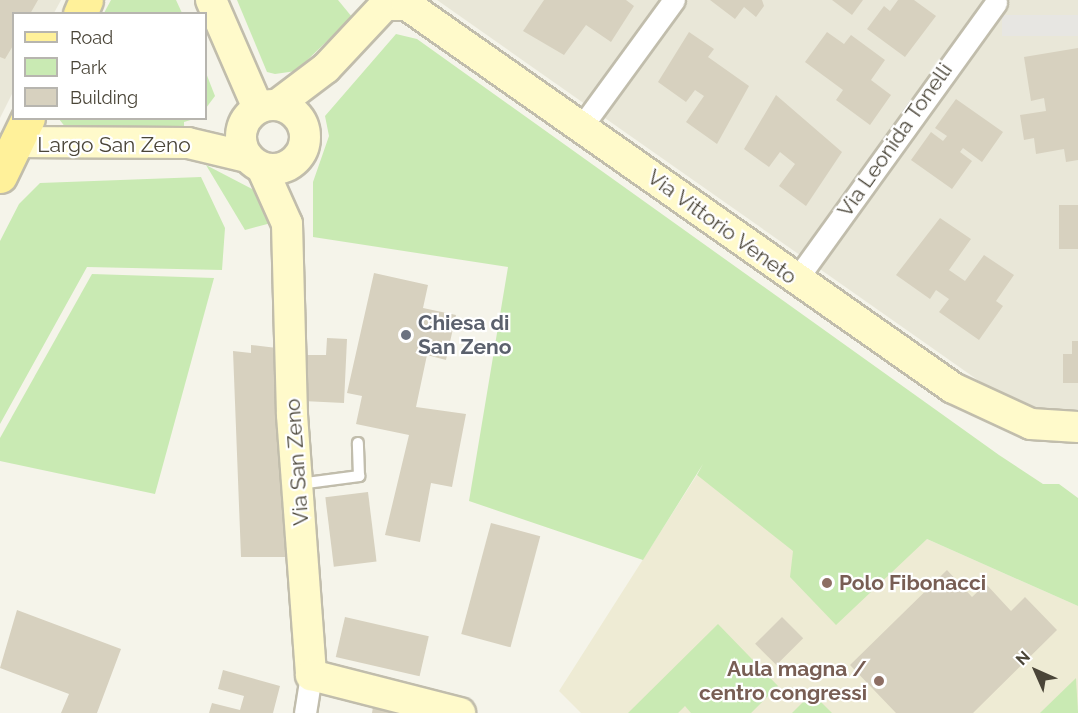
<!DOCTYPE html>
<style>
body{margin:0}
#map{position:relative;width:1078px;height:713px;overflow:hidden;background:#f5f4ea;font-family:Raleway,sans-serif}
div>[style]{position:absolute}
[style*='--x']{left:calc(var(--x)*1px);top:calc(var(--y)*1px);width:calc(var(--w)*1px);rotate:calc(var(--a)*1deg)}
.residential>*{inset:0;background:#e9e7d8}
.education>*{inset:0;background:#eeebd4}
.green>*{inset:0;background:#c9eab3}
.parking>*{inset:0;background:#e7e6e2;transform-origin:0 0}
.building>*{inset:0;background:#d7d1bf;transform-origin:0 0}
.roads{filter:drop-shadow(2px 0 #c1bdac) drop-shadow(-2px 0 #c1bdac) drop-shadow(0 2px #c1bdac) drop-shadow(0 -2px #c1bdac)}
.lane>*{height:10px;margin:-5px;padding:0 5px;transform-origin:5px;border-radius:5px;background:#fff}
.street>*{height:21px;margin:-10.5px;padding:0 10.5px;transform-origin:10.5px;border-radius:10.5px;background:#fff}
.secondary>*{height:30px;margin:-15px;padding:0 15px;transform-origin:15px;border-radius:15px;background:#fffacb}
.secondary>.ring{margin:-15px;padding:0;box-sizing:content-box;background:none;border:30px solid #fffacb;border-radius:50%}
.primary>*{height:33px;margin:-16.5px;padding:0 16.5px;transform-origin:16.5px;border-radius:16.5px;background:#fff19a}
.dots>*{width:16px;height:16px;translate:-50% -50%;box-sizing:border-box;border:3px solid #fff;border-radius:50%}
span{translate:-50% -50%;white-space:nowrap;text-align:center;line-height:1.15;-webkit-text-stroke:4.5px #fff;paint-order:stroke}
.street-label{font-size:21px;color:#4a4538}
.worship-label{font-size:21px;color:#5b616d;font-weight:700}
.left{translate:0 -50%;text-align:left}
.education-label{font-size:21px;color:#785e54;font-weight:700}
.right{translate:-100% -50%;text-align:right}
.legend{position:absolute;left:12px;top:12px;width:195px;height:108px;box-sizing:border-box;background:#fff;border:2px solid #b7b5af;margin:0;padding:8px 10px;list-style:none;font-size:18px;color:#4a4538}
.legend li{display:flex;align-items:center;gap:12px;height:30px}
.legend b{width:30px;border:2px solid #b7b5af}
.north{position:absolute;left:1006px;top:641px;width:60px;height:60px;-webkit-text-stroke:4px #fff;paint-order:stroke;rotate:315deg;font-size:16px;font-weight:700;line-height:24px;text-align:center;color:#4a4538}
.north::after{content:'';display:block;margin:auto;width:21px;height:27px;background:#4a4538;clip-path:polygon(50% 0,100% 100%,50% 72%,0 100%)}
</style>
<div id="map">
<div class="residential">
<div style="clip-path:polygon(0 0,61px 0,54px 13px,14px 14px,13px 92px,0 118px)"></div>
<div style="clip-path:polygon(437px 0,1078px 0,1078px 409px,1039px 409px,992px 390px)"></div>
</div>
<div class="education">
<div style="clip-path:polygon(739px 409px,927px 539px,1078px 606px,1078px 713px,581px 713px,559px 691px)"></div>
</div>
<div class="green">
<div style="clip-path:polygon(111px 0,176px 0,182px 13px,104px 13px)"></div>
<div style="clip-path:polygon(237px 0,338px 0,352px 17px,296px 71px,275px 74px,267px 72px)"></div>
<div style="clip-path:polygon(396px 34px,417px 39px,999px 455px,1043px 484px,1059px 484px,1078px 498px,1078px 606px,927px 539px,836px 625px,790px 577px,793px 551px,697px 475px,703px 464px,643px 560px,469px 501px,508px 267px,313px 237px,313px 182px,329px 136px,325px 116px)"></div>
<div style="clip-path:polygon(206px 73px,215px 96px,206px 108px)"></div>
<div style="clip-path:polygon(59px 119px,194px 119px,184px 122px,184px 128px,66px 128px)"></div>
<div style="clip-path:polygon(206px 165px,254px 190px,275px 222px,245px 230px)"></div>
<div style="clip-path:polygon(201px 177px,225px 228px,222px 270px,87px 267px,0 424px,0 241px,19px 204px,40px 183px)"></div>
<div style="clip-path:polygon(92px 274px,214px 278px,155px 494px,0 461px,0 438px)"></div>
<div style="clip-path:polygon(718px 624px,778px 686px,751px 713px,691px 713px,685px 706px,678px 713px,628px 713px)"></div>
<div style="clip-path:polygon(1076px 678px,1078px 713px,1040px 713px)"></div>
<div style="clip-path:polygon(806px 699px,818px 699px,832px 713px,792px 713px)"></div>
</div>
<div class="parking">
<div style="left:1078px;top:15px;width:21px;height:76px;rotate:90deg"></div>
</div>
<div class="building">
<div style="clip-path:polygon(0 0,38px 0,30px 14px,14px 14px,14px 44px,5px 59px,0 57px)"></div>
<div style="clip-path:polygon(544px 0,626px 0,634px 6px,611px 42px,586px 25px,564px 55px,523px 31px)"></div>
<div style="clip-path:polygon(710px 0,762px 0,764px 6px,756px 17px,744px 7px,735px 19px)"></div>
<div style="clip-path:polygon(832px 0,863px 0,852px 15px)"></div>
<div style="clip-path:polygon(898px 0,914px 0,936px 16px,905px 57px,867px 29px,884px 6px,890px 11px)"></div>
<div style="clip-path:polygon(689px 32px,714px 49px,708px 57px,749px 86px,717px 144px,686px 122px,704px 96px,695px 90px,686px 102px,658px 82px)"></div>
<div style="clip-path:polygon(827px 32px,844px 44px,851px 35px,885px 60px,871px 80px,891px 95px,870px 125px,836px 100px,843px 90px,805px 62px)"></div>
<div style="clip-path:polygon(1078px 48px,1078px 160px,1066px 162px,1064px 149px,1036px 154px,1034px 138px,1024px 140px,1020px 115px,1046px 111px,1044px 98px,1031px 101px,1024px 57px)"></div>
<div style="clip-path:polygon(776px 95px,842px 152px,806px 206px,779px 186px,795px 164px,780px 152px,769px 167px,744px 149px)"></div>
<div style="clip-path:polygon(956px 99px,1003px 132px,982px 162px,963px 148px,960px 152px,972px 161px,952px 189px,911px 160px,931px 132px,943px 141px,947px 136px,935px 128px)"></div>
<div style="left:1059px;top:205px;width:19px;height:44px"></div>
<div style="clip-path:polygon(940px 218px,971px 239px,949px 270px,965px 281px,984px 255px,1014px 275px,996px 301px,1003px 306px,979px 340px,939px 312px,949px 299px,936px 290px,930px 299px,896px 275px)"></div>
<div style="clip-path:polygon(374px 273px,428px 285px,423px 308px,456px 315px,446px 360px,427px 355px,416px 407px,466px 414px,452px 487px,431px 483px,420px 542px,385px 535px,409px 435px,356px 424px,362px 396px,347px 393px)"></div>
<div style="clip-path:polygon(327px 338px,347px 339px,344px 403px,303px 401px,304px 355px,326px 355px)"></div>
<div style="clip-path:polygon(1072px 341px,1078px 341px,1078px 383px,1063px 383px,1063px 354px,1072px 354px)"></div>
<div style="clip-path:polygon(251px 345px,277px 348px,290px 557px,241px 557px,233px 351px,251px 353px)"></div>
<div style="left:368px;top:492px;width:70px;height:43px;rotate:83deg"></div>
<div style="left:491px;top:523px;width:51px;height:115px;rotate:15deg"></div>
<div style="clip-path:polygon(947px 570px,972px 597px,986px 584px,1011px 611px,1025px 597px,1057px 630px,973px 713px,896px 713px,850px 665px)"></div>
<div style="clip-path:polygon(17px 610px,121px 649px,97px 713px,61px 713px,69px 694px,0 668px)"></div>
<div style="left:345px;top:617px;width:86px;height:41px;rotate:13deg"></div>
<div style="left:782px;top:617px;width:30px;height:38px;rotate:45deg"></div>
<div style="clip-path:polygon(223px 670px,280px 686px,273px 713px,209px 713px,212px 703px,240px 710px,244px 696px,218px 689px)"></div>
<div style="clip-path:polygon(373px 707px,392px 712px,392px 713px,372px 713px)"></div>
</div>
<div class="roads">
<div class="lane">
<div style="--x:299;--y:484;--w:61;--a:-7.6"></div>
<div style="--x:359;--y:476;--w:33;--a:-92"></div>
</div>
<div class="street">
<div style="--x:582;--y:126;--w:156;--a:-53.9"></div>
<div style="--x:796;--y:280;--w:342;--a:-54.2"></div>
<div style="--x:305;--y:713;--w:38;--a:-81"></div>
</div>
<div class="secondary">
<div style="--x:211;--y:0;--w:118;--a:66.5"></div>
<div class="ring" style="left:241px;top:105px;width:34px;height:34px"></div>
<div style="--x:277;--y:105;--w:61;--a:-37.1"></div>
<div style="--x:326;--y:68;--w:86;--a:-46.9"></div>
<div style="--x:385;--y:5;--w:22;--a:0"></div>
<div style="--x:407;--y:5;--w:667;--a:35.05"></div>
<div style="--x:953;--y:388;--w:86;--a:24.8"></div>
<div style="--x:1031;--y:424;--w:47;--a:3.7"></div>
<div style="--x:16;--y:142;--w:172;--a:0.3"></div>
<div style="--x:188;--y:143;--w:61;--a:13.3"></div>
<div style="--x:262;--y:168;--w:61;--a:65.9"></div>
<div style="--x:287;--y:224;--w:191;--a:88.5"></div>
<div style="--x:292;--y:415;--w:261;--a:85.8"></div>
<div style="--x:311;--y:675;--w:154;--a:14.3"></div>
</div>
<div class="primary">
<div style="--x:80;--y:14;--w:15;--a:-67"></div>
<div style="--x:0;--y:176;--w:64;--a:-64.2"></div>
</div>
</div>
<div class="dots">
<div style="left:406px;top:335px;background:#6b7280"></div>
<div style="left:827px;top:583px;background:#8d6e63"></div>
<div style="left:879px;top:681px;background:#8d6e63"></div>
</div>
<div class="street-label">
<span style="left:895px;top:140px;rotate:-55deg">Via Leonida Tonelli</span>
<span style="left:114px;top:145px">Largo San Zeno</span>
<span style="left:722px;top:227px;rotate:36deg">Via Vittorio Veneto</span>
<span style="left:297px;top:462px;rotate:-94deg">Via San Zeno</span>
</div>
<div class="worship-label">
<span class="left" style="left:418px;top:335px">Chiesa di<br>San Zeno</span>
</div>
<div class="education-label">
<span class="left" style="left:839px;top:583px">Polo Fibonacci</span>
<span class="right" style="left:867px;top:681px">Aula magna /<br>centro congressi</span>
</div>
<ul class="legend">
<li><b style="height:8px;background:#fff19a"></b>Road</li>
<li><b style="height:16px;background:#c9eab3"></b>Park</li>
<li><b style="height:16px;background:#d7d1bf"></b>Building</li>
</ul>
<div class="north">N</div>
</div>
